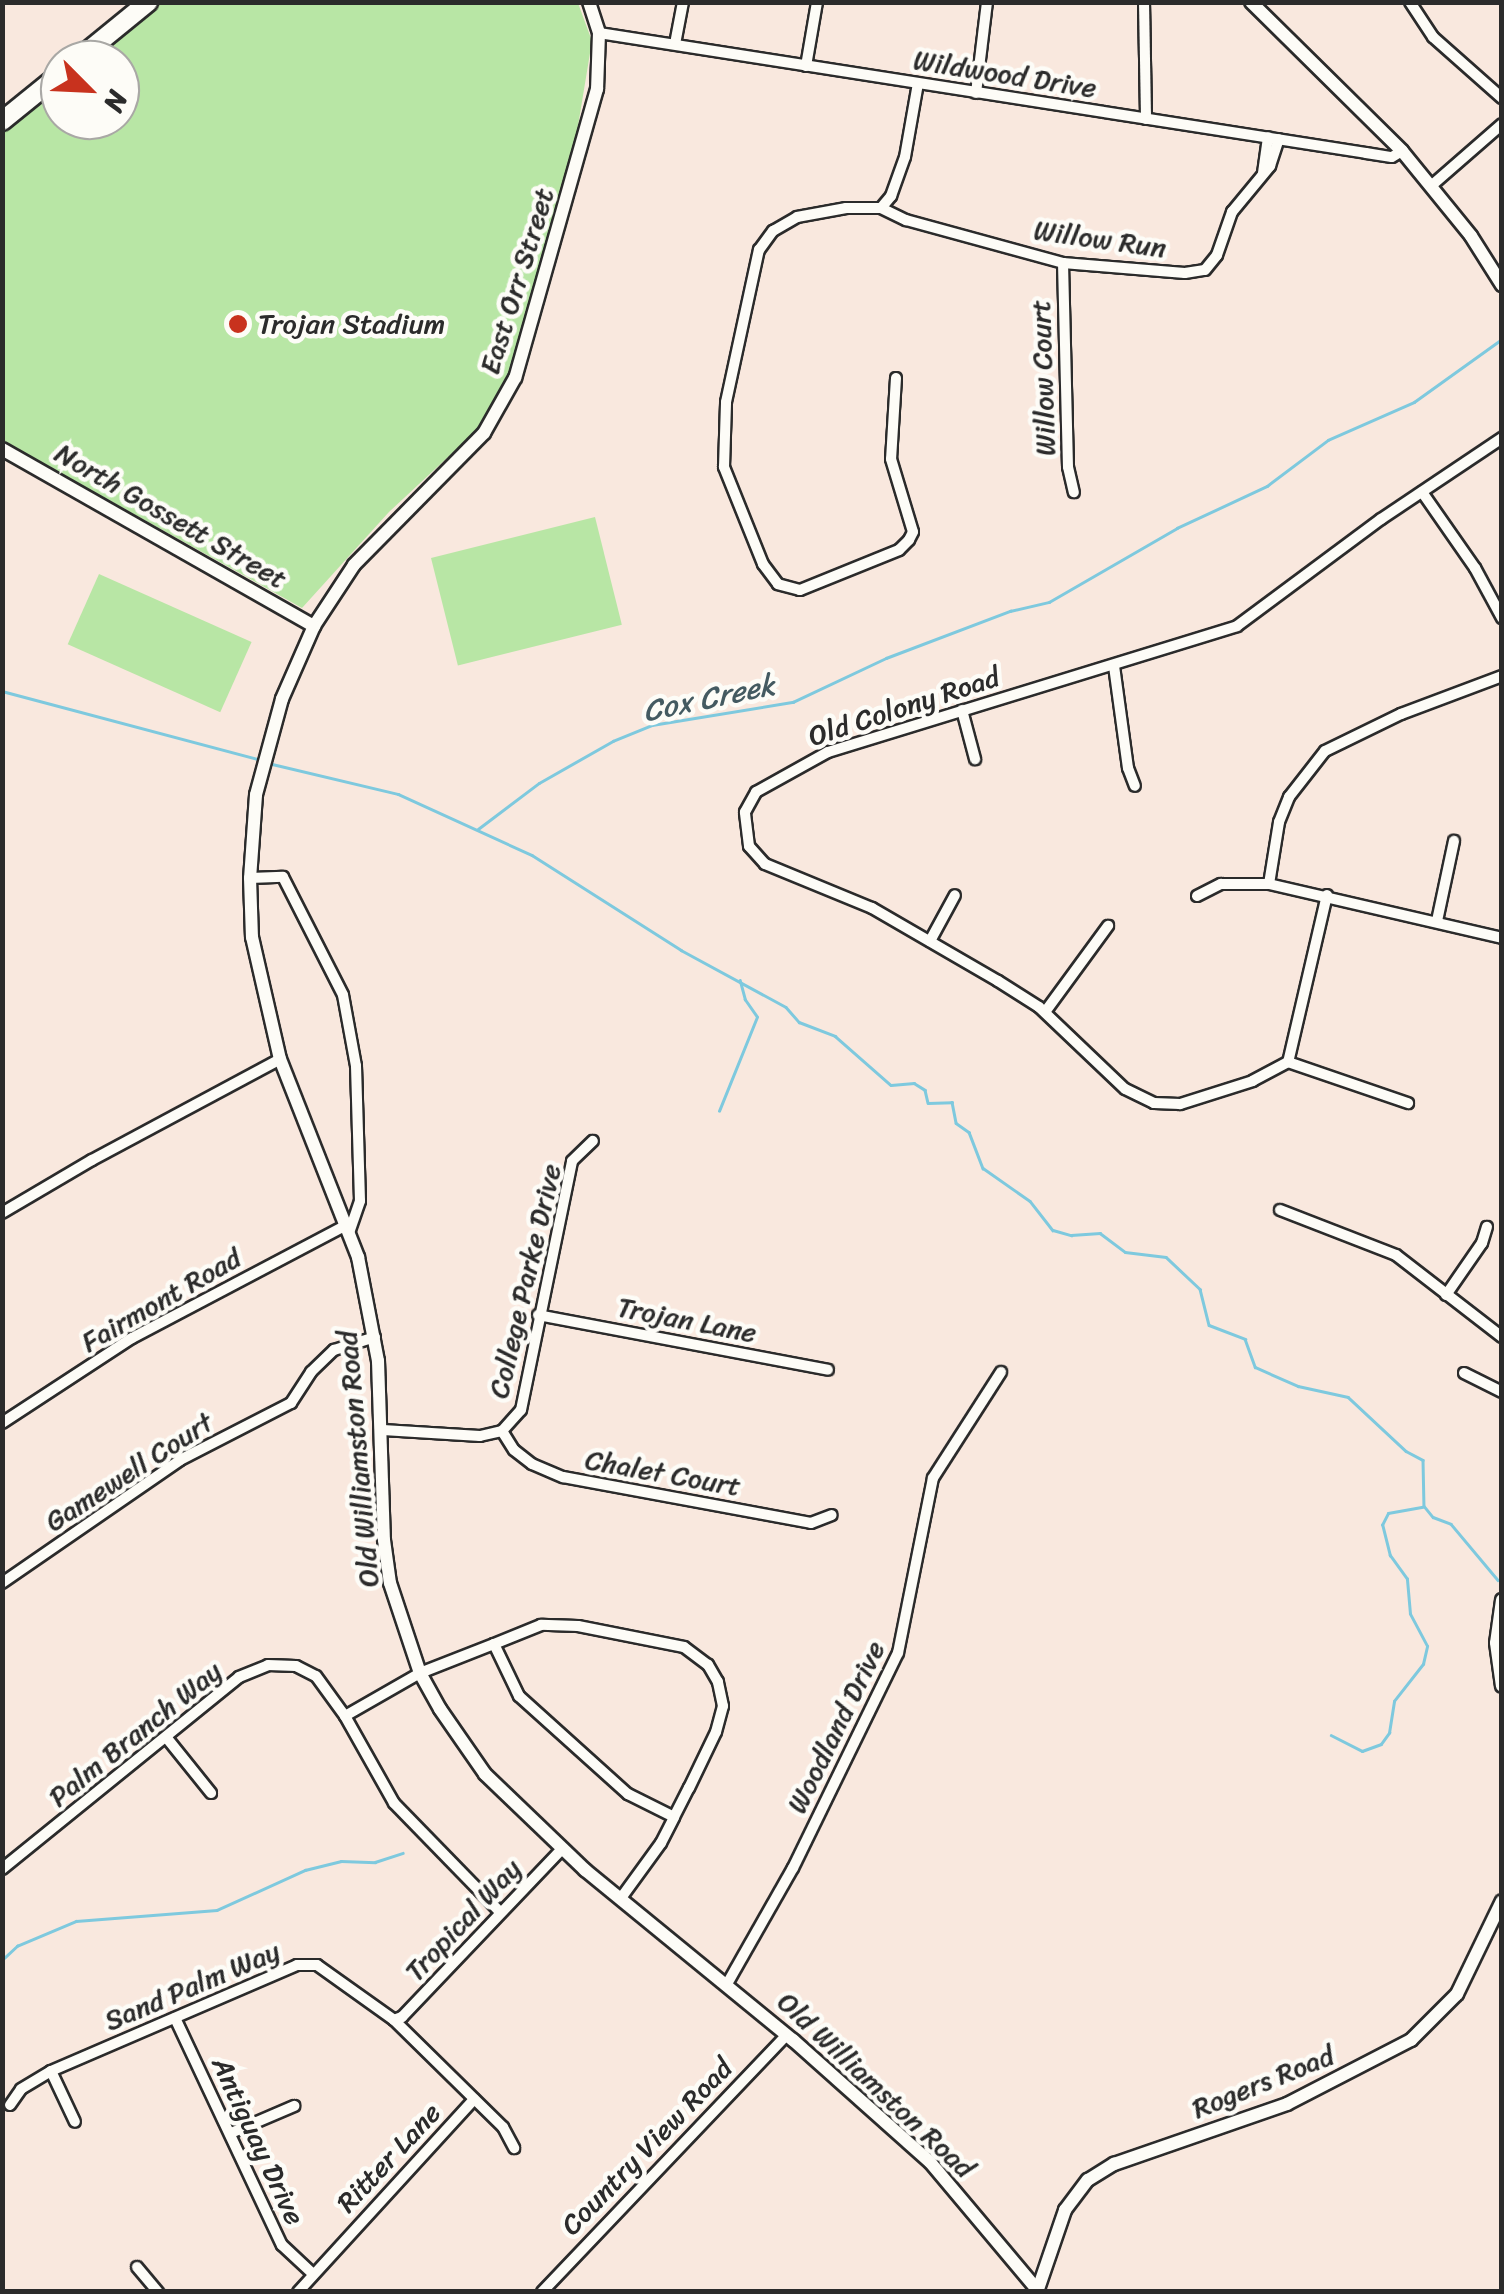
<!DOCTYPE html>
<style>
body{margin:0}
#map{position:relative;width:1504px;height:2294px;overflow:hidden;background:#f9e8de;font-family:Sriracha,sans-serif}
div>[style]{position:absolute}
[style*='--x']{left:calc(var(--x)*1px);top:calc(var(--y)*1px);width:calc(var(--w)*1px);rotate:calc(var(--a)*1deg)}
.green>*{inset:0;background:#b8e6a5;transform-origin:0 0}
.stream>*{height:2.5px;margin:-1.25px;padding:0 1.25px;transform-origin:1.25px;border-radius:1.25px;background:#7ec9de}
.roads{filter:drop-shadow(2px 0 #2b2b2b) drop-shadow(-2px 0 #2b2b2b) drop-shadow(0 2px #2b2b2b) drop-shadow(0 -2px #2b2b2b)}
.minor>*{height:10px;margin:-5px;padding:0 5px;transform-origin:5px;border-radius:5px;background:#fdfcf7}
.tertiary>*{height:12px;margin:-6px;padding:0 6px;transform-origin:6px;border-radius:6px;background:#fdfcf7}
.primary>*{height:18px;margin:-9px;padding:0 9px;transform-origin:9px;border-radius:9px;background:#fdfcf7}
.dots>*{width:28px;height:28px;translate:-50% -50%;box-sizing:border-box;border:5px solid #fdfcf7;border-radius:50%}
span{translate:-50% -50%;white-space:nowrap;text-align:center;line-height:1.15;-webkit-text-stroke:9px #fdfcf7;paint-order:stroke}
.street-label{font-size:28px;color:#2b2b2b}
.poi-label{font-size:28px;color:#2b2b2b}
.left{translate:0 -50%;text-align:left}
.water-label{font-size:30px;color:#445a61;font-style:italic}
.frame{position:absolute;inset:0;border:5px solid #2b2b2b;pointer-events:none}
.north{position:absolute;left:40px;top:40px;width:100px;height:100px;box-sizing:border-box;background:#fdfcf7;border:2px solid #a9a8a5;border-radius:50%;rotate:114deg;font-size:28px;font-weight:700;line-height:40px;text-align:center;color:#2b2b2b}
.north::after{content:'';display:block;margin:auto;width:35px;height:45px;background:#c8321e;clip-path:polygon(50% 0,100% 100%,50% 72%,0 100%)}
</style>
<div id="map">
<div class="green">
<div style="clip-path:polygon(147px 3px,578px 3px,592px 41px,577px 132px,522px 340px,492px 416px,389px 512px,302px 608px,3px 441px,3px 121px,60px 74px,60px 120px,120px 120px,120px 60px,77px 60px)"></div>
<div style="left:595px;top:517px;width:111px;height:169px;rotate:76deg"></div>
<div style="left:99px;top:574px;width:167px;height:77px;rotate:24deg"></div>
</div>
<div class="stream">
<div style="--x:2;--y:691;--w:268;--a:14.9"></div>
<div style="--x:268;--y:763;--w:134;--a:13.4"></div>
<div style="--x:398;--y:794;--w:147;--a:24.5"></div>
<div style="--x:532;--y:855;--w:177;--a:32.5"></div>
<div style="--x:681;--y:950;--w:119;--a:28.5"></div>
<div style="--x:786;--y:1007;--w:20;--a:49"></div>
<div style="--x:799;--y:1022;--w:39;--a:21"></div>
<div style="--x:835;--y:1036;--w:74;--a:41.2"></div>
<div style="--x:891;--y:1085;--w:23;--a:-5"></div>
<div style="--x:914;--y:1083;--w:13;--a:32"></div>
<div style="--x:925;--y:1090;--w:13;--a:77"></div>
<div style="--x:928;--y:1103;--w:24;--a:-2"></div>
<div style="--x:952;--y:1102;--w:21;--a:79"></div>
<div style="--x:956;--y:1123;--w:16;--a:35"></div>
<div style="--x:969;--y:1132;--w:39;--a:69"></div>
<div style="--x:983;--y:1168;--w:57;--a:35.1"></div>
<div style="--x:1030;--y:1201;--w:37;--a:52"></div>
<div style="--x:1053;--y:1230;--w:19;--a:16"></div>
<div style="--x:1071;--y:1235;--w:29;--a:-4"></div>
<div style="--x:1100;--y:1233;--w:31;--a:37"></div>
<div style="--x:1125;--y:1252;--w:41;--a:7"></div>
<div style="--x:1166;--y:1257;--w:47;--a:43.3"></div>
<div style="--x:1200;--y:1289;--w:37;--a:76"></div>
<div style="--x:1209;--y:1325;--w:39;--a:21"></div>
<div style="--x:1245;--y:1339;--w:30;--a:70"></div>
<div style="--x:1255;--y:1367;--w:47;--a:23.8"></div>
<div style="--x:1298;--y:1386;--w:51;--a:12.4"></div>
<div style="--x:1348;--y:1397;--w:79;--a:43"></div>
<div style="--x:1406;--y:1451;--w:19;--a:28"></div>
<div style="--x:1423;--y:1460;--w:46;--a:88.8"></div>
<div style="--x:1424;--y:1506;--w:14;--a:51"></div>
<div style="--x:1433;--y:1517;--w:19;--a:21"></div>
<div style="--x:1451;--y:1524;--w:73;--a:50"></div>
<div style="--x:478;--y:829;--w:76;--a:-37"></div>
<div style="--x:539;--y:783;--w:85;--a:-29.6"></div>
<div style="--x:613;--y:741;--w:42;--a:-22.3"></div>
<div style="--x:652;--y:725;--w:143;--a:-9.3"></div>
<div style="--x:793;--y:702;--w:103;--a:-25.3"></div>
<div style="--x:886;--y:658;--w:133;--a:-20.8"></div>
<div style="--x:1010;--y:611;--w:40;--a:-13"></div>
<div style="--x:1049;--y:602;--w:148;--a:-30"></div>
<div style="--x:1177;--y:528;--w:99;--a:-25"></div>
<div style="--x:1267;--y:486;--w:76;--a:-37"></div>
<div style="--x:1328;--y:440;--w:94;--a:-23.8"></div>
<div style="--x:1414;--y:402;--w:108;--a:-35.6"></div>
<div style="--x:719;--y:1111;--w:101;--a:-68"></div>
<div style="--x:757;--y:1017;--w:21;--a:-125"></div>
<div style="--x:745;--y:1000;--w:20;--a:-105"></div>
<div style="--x:1331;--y:1735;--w:35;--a:27"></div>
<div style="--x:1362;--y:1751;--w:20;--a:-20"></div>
<div style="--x:1381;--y:1744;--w:14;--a:-54"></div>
<div style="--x:1389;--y:1733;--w:32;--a:-81"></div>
<div style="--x:1394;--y:1701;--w:47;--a:-51.9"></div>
<div style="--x:1423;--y:1664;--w:18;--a:-77"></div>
<div style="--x:1427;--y:1646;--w:36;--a:-118"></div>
<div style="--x:1410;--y:1614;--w:35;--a:-95"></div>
<div style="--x:1407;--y:1579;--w:29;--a:-126"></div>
<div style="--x:1390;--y:1556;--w:32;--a:-104"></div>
<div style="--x:1382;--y:1525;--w:13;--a:-63"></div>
<div style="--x:1388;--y:1513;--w:35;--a:-10"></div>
<div style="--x:2;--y:1960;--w:21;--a:-43"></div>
<div style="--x:17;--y:1946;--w:64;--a:-23"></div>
<div style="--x:76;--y:1921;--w:141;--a:-4.5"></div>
<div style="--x:217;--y:1910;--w:97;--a:-24.4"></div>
<div style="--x:305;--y:1870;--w:37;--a:-14"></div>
<div style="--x:341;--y:1861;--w:34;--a:2"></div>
<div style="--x:375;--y:1862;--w:29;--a:-18"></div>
</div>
<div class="roads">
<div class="minor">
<div style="--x:1144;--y:2;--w:117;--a:89"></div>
<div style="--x:1410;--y:2;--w:42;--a:56.7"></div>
<div style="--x:1433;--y:37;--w:92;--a:41.5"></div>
<div style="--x:599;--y:33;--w:776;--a:8.89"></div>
<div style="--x:1366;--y:153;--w:26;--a:9"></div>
<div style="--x:1392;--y:157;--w:12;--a:-31"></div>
<div style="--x:675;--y:44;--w:43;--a:-79.2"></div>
<div style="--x:806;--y:66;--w:65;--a:-80.2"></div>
<div style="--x:976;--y:93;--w:92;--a:-83.1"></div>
<div style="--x:1263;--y:173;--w:36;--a:-82"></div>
<div style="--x:1431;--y:186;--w:94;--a:-41.1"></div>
<div style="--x:881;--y:208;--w:28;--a:26"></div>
<div style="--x:906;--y:220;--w:163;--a:15.3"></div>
<div style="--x:1063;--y:263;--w:122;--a:4.7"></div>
<div style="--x:1185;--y:273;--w:20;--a:-9"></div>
<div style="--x:1205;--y:270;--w:19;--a:-51"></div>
<div style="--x:1217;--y:255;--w:46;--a:-70.8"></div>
<div style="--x:1232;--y:212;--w:60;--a:-50.4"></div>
<div style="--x:1270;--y:166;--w:28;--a:-72"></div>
<div style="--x:1063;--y:263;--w:204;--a:88.6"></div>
<div style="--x:1068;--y:467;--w:26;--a:77"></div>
<div style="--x:896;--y:378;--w:81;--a:93.5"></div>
<div style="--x:891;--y:459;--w:76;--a:73.2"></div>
<div style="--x:913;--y:532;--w:9;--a:117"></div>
<div style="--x:909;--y:540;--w:14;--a:135"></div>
<div style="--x:899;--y:550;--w:107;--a:158"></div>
<div style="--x:800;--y:590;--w:23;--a:-165"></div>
<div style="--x:778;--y:584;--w:25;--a:-127"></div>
<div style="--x:763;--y:564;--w:105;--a:-111.9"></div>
<div style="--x:724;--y:467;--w:65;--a:-88.2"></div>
<div style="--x:726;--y:402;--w:156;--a:-77.8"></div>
<div style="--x:759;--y:250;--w:24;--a:-54"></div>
<div style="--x:773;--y:231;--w:28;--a:-30"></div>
<div style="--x:797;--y:217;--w:50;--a:-10.4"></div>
<div style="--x:846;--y:208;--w:35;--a:0"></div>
<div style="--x:881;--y:208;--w:16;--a:-50"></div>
<div style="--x:891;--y:196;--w:41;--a:-70.3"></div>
<div style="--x:905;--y:157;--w:75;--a:-80"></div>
<div style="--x:1422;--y:492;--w:93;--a:55.1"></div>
<div style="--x:1475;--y:568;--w:57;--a:61.6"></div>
<div style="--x:1114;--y:666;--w:103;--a:82.2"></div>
<div style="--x:1128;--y:768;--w:19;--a:69"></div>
<div style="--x:962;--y:710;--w:51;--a:75.1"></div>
<div style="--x:250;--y:878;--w:33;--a:-2"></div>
<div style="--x:283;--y:877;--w:132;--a:63"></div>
<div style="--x:343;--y:995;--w:72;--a:79.6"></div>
<div style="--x:356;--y:1066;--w:135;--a:88.3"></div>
<div style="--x:360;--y:1201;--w:34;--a:109"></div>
<div style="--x:1269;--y:884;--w:63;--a:-80.8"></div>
<div style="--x:1279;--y:822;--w:27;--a:-68"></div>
<div style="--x:1289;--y:797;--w:58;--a:-52"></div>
<div style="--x:1325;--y:751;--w:85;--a:-26"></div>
<div style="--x:1401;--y:714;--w:108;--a:-20.6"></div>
<div style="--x:1327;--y:895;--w:171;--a:103.1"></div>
<div style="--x:1288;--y:1062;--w:40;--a:152"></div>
<div style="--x:1253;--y:1081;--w:77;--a:162.5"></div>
<div style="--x:1180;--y:1104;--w:26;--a:-178"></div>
<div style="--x:1154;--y:1103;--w:32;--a:-154"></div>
<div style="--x:1125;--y:1089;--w:119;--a:-136.4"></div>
<div style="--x:1039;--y:1007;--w:49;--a:-147.6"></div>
<div style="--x:998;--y:981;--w:146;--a:-149.9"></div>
<div style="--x:872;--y:908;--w:116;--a:-157.6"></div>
<div style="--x:765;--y:864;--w:24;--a:-132"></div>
<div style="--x:749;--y:846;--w:34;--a:-97"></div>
<div style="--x:745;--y:812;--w:23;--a:-61"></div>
<div style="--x:756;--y:792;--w:82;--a:-29.1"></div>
<div style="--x:828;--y:752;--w:428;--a:-17.1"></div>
<div style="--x:1237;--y:626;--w:179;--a:-36.6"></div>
<div style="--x:1381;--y:519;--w:146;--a:-33.8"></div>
<div style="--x:1197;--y:896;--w:27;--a:-27"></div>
<div style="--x:1221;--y:884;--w:48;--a:0"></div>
<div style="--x:1269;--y:884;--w:239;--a:13"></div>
<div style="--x:1437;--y:921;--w:82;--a:-78"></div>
<div style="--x:930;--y:941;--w:52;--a:-61.5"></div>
<div style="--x:1045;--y:1012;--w:107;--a:-53.8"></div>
<div style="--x:1288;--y:1062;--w:127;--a:18.9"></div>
<div style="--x:1280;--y:1210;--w:124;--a:21.2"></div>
<div style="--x:1396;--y:1255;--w:134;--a:37.7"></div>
<div style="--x:2;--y:1213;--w:104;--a:-30.5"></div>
<div style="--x:92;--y:1160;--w:213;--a:-28.2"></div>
<div style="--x:1446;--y:1295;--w:63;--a:-55.3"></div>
<div style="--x:1482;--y:1243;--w:17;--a:-73"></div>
<div style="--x:538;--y:1315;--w:295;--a:10.7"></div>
<div style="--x:1464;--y:1373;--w:42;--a:26.6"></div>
<div style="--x:2;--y:1423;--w:155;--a:-33.2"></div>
<div style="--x:132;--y:1338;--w:242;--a:-27.8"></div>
<div style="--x:383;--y:1430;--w:97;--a:3.5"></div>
<div style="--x:480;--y:1436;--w:23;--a:-13"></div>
<div style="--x:502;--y:1431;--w:28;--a:-48"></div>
<div style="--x:521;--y:1410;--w:254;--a:-78.4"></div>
<div style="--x:572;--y:1161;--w:29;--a:-44"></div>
<div style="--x:502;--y:1431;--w:22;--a:58"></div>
<div style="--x:514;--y:1450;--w:23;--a:38"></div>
<div style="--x:532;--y:1464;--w:34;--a:23"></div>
<div style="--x:563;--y:1477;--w:252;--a:10.5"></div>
<div style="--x:811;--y:1523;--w:22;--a:-21"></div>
<div style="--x:2;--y:1583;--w:216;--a:-34.6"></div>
<div style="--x:180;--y:1460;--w:125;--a:-27.2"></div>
<div style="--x:291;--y:1403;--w:37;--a:-57"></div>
<div style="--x:311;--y:1372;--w:32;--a:-44"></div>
<div style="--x:334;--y:1350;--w:43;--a:-17.6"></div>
<div style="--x:345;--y:1716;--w:86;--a:-29.8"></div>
<div style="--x:420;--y:1673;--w:79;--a:-21.4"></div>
<div style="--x:166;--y:1737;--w:72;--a:51.2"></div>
<div style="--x:2;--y:1869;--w:305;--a:-39"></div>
<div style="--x:239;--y:1677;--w:31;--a:-22"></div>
<div style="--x:268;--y:1665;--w:28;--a:2"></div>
<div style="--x:296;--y:1666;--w:22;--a:27"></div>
<div style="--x:316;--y:1676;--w:49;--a:54.1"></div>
<div style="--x:345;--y:1716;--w:100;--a:60.6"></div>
<div style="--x:394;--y:1803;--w:152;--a:45.8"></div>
<div style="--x:621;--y:1898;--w:68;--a:-54"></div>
<div style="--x:661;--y:1843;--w:29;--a:-63"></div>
<div style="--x:674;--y:1817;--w:33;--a:-63"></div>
<div style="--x:689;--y:1788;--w:62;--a:-64.3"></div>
<div style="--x:716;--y:1732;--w:27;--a:-75"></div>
<div style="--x:723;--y:1706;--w:25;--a:-102"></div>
<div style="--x:718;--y:1682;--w:20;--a:-120"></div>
<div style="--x:708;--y:1665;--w:30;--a:-143"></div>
<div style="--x:684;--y:1647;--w:108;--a:-168.8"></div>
<div style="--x:578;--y:1626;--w:37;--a:-178"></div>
<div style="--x:541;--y:1625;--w:51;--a:158"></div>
<div style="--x:494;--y:1644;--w:58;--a:64.3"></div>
<div style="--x:519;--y:1696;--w:147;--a:42"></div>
<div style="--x:628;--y:1794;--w:51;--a:26.6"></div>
<div style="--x:727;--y:1984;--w:133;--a:-60.4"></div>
<div style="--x:793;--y:1868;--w:239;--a:-64"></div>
<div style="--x:898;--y:1653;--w:178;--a:-78.7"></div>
<div style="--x:933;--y:1478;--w:126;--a:-57.3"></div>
<div style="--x:175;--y:2018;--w:251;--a:64.8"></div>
<div style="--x:282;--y:2245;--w:42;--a:43.1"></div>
<div style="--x:394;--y:2020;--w:9;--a:-21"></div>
<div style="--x:402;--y:2017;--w:233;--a:-46.4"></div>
<div style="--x:51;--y:2071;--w:56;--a:64.8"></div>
<div style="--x:10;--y:2105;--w:19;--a:-55"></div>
<div style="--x:21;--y:2089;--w:35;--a:-31"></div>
<div style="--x:51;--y:2071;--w:268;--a:-23.3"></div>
<div style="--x:297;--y:1965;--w:20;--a:0"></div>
<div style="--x:317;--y:1965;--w:95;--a:35.5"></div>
<div style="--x:394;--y:2020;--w:153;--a:44.5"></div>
<div style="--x:503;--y:2127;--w:24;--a:62"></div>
<div style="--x:231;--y:2133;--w:69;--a:-23.2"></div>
<div style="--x:137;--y:2267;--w:33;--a:50"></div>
<div style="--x:298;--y:2292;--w:261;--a:-47.6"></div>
<div style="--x:542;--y:2292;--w:355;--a:-46.4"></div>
</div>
<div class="tertiary">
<div style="--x:589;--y:2;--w:33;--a:72"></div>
<div style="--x:599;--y:33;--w:56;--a:92"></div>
<div style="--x:597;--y:89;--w:300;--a:105.8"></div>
<div style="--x:515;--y:378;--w:63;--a:119.4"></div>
<div style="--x:484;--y:433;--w:185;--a:134.6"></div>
<div style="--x:354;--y:565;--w:73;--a:123.3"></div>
<div style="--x:314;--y:626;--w:80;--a:113.7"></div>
<div style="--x:282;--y:699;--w:99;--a:105.2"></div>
<div style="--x:256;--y:795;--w:83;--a:94.1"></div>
<div style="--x:250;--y:878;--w:59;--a:88.1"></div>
<div style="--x:252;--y:937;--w:125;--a:77.1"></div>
<div style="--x:280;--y:1059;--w:213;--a:68.5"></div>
<div style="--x:358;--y:1257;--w:106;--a:79.1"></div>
<div style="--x:378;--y:1361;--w:179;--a:88.1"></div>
<div style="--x:384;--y:1540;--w:43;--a:82.1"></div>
<div style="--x:390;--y:1583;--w:95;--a:71.6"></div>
<div style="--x:420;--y:1673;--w:41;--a:60.9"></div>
<div style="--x:440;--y:1709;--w:79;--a:55.3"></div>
<div style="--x:485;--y:1774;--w:139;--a:43.8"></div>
<div style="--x:585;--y:1870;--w:269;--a:39.3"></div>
<div style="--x:793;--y:2040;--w:183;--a:41.7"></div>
<div style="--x:930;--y:2162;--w:170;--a:50"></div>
<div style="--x:1251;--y:2;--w:212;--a:44.6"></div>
<div style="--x:1402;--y:151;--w:109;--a:50.9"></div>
<div style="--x:1471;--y:236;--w:58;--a:57.7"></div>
<div style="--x:2;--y:449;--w:359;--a:29.6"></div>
<div style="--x:1502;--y:1600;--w:43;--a:97.9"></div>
<div style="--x:1496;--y:1643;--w:43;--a:82.1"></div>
<div style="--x:1037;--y:2292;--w:87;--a:-71.1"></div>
<div style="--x:1065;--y:2210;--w:38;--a:-53"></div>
<div style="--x:1088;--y:2180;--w:31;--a:-32"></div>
<div style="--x:1114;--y:2164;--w:183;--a:-19.1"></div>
<div style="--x:1287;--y:2104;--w:140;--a:-27.3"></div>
<div style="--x:1411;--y:2040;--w:65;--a:-45"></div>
<div style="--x:1457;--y:1994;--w:103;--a:-64.2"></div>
</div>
<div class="primary">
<div style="--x:77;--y:60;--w:92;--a:-39.2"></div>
<div style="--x:2;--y:121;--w:75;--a:-39"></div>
</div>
</div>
<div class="dots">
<div style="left:238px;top:324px;background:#c8321e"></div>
</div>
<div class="street-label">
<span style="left:1005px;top:74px;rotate:9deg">Wildwood Drive</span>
<span style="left:1100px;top:239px;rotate:8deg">Willow Run</span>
<span style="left:517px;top:281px;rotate:-73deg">East Orr Street</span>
<span style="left:1043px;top:378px;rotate:-92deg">Willow Court</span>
<span style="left:171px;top:516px;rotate:30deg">North Gossett Street</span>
<span style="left:904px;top:707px;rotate:-18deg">Old Colony Road</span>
<span style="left:525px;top:1281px;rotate:-77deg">College Parke Drive</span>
<span style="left:161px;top:1300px;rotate:-30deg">Fairmont Road</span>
<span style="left:687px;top:1320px;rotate:11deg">Trojan Lane</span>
<span style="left:358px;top:1459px;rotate:-95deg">Old Williamston Road</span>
<span style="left:129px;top:1472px;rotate:-33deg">Gamewell Court</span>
<span style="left:663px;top:1473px;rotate:10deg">Chalet Court</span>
<span style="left:836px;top:1727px;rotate:-64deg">Woodland Drive</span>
<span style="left:135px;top:1734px;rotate:-39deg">Palm Branch Way</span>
<span style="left:463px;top:1920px;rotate:-47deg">Tropical Way</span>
<span style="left:192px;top:1986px;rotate:-23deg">Sand Palm Way</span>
<span style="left:1263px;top:2082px;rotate:-22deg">Rogers Road</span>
<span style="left:876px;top:2085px;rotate:43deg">Old Williamston Road</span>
<span style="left:258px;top:2141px;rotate:65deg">Antiguay Drive</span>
<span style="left:647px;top:2147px;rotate:-46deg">Country View Road</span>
<span style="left:389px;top:2158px;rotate:-47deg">Ritter Lane</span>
</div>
<div class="poi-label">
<span class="left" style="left:258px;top:324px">Trojan Stadium</span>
</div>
<div class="water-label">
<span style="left:709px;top:698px;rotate:-12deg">Cox Creek</span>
</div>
<div class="frame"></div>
<div class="north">N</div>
</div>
